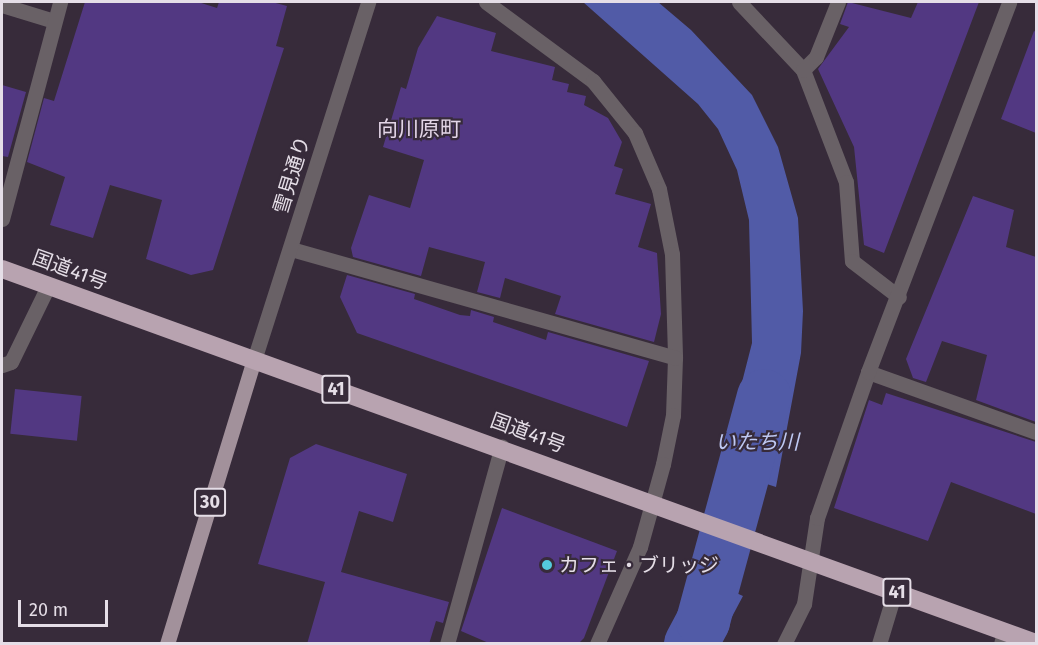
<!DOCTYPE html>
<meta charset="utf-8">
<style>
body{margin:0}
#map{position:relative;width:1038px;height:645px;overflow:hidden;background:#372b3a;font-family:"Fira Sans","Noto Sans JP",sans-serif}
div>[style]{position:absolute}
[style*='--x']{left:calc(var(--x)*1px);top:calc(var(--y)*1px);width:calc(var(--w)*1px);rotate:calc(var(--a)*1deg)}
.water>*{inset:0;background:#515ba7}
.river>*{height:54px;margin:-27px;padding:0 27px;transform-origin:27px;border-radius:27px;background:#515ba7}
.building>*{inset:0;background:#523882;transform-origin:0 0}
.minor>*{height:15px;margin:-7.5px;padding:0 7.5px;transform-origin:7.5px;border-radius:7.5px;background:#696166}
.major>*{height:15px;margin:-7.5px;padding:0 7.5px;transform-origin:7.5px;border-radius:7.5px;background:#a2919b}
.highway>*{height:18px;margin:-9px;padding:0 9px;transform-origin:9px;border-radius:9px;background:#b8a3b0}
.dots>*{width:16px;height:16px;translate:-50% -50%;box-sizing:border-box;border:3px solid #372b3a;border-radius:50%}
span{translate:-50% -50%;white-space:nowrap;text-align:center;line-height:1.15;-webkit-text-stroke:4.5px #372b3a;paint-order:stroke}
.shield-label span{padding:2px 4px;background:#372b3a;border:2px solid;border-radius:4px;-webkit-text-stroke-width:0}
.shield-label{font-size:18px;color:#e5dee7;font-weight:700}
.street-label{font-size:20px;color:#e5dee7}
.poi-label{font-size:20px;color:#e5dee7}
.left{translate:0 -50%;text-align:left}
.neighbourhood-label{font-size:21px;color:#e3d5e7}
.water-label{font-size:21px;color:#bfc9f3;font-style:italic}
.frame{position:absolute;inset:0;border:3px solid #e5dee7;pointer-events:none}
.scale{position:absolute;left:18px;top:600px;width:90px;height:27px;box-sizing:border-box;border:3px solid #e5dee7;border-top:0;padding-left:8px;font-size:18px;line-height:21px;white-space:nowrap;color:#e5dee7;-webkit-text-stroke:4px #372b3a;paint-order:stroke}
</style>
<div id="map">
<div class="water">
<div style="clip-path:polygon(583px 2px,658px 2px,691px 30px,752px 95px,778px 147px,798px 218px,803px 311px,801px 353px,776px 487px,754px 480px,756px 473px,743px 468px,740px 475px,720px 468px,752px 343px,749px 220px,737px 170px,718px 129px,698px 104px)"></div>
<div style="clip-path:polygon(698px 578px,717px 594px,723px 587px,743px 596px,718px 643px,664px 643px)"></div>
</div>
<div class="river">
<div style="--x:691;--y:644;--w:26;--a:-62"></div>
<div style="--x:703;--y:621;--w:233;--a:-74.8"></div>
</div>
<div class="building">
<div style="clip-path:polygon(85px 2px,198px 2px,217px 8px,219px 2px,272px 2px,287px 6px,276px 46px,284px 48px,213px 270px,191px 275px,146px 259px,162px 200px,110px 185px,93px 238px,50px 225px,65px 177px,27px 162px,44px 98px,54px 101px)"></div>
<div style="clip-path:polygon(848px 2px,911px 18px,918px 2px,979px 2px,884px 253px,864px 245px,854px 147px,818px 69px,849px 27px,840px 24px)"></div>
<div style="clip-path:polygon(437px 16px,496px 33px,491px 51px,555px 67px,552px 80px,569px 84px,567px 92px,586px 96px,584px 105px,608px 118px,622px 142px,614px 166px,623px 169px,615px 194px,651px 204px,638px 247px,657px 253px,661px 314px,654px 342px,555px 314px,561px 296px,505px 278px,500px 298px,477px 292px,485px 262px,429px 247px,421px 276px,353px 257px,351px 248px,369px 195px,410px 208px,424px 160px,383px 147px,401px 87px,406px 89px,418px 48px)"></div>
<div style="clip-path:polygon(1034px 31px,1036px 32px,1036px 133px,1001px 119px)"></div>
<div style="clip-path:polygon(2px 85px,26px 92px,8px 157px,2px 156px)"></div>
<div style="clip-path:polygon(973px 196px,1014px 210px,1006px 247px,1036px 257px,1036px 422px,976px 400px,987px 355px,942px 341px,926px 382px,913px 378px,906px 359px)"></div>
<div style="clip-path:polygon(347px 275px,415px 294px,414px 299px,460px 315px,470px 316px,471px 310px,494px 317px,493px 322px,546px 340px,548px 332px,649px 361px,627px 427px,357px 333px,340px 297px)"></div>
<div style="left:15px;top:389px;width:67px;height:45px;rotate:6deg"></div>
<div style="clip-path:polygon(886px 393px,1036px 442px,1036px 514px,951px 482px,928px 541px,834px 508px,869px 400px,882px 405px)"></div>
<div style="clip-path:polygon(316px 444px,407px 474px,393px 522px,359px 511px,341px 572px,449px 602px,443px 623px,436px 621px,429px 644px,307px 644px,325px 582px,258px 564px,290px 458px)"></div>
<div style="clip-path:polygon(502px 508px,617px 551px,584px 638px,578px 644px,491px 644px,461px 631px)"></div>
</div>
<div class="minor">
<div style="--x:486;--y:2;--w:133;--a:36.4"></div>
<div style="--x:593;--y:81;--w:67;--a:51.1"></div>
<div style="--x:635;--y:133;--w:61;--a:66.8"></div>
<div style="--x:659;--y:189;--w:66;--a:78.7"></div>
<div style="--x:672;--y:254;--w:104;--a:88.3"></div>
<div style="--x:675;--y:358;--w:57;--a:92"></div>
<div style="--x:673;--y:415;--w:50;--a:101.5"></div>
<div style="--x:663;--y:464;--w:86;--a:105.5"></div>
<div style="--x:640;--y:547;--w:106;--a:113.9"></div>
<div style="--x:739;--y:2;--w:93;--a:46.7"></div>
<div style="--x:803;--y:70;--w:120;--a:69"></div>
<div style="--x:846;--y:182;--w:79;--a:85.7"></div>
<div style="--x:852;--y:261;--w:59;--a:37.5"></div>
<div style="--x:2;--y:5;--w:54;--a:17.1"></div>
<div style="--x:803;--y:70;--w:18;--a:-45"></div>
<div style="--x:816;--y:57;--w:59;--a:-68.2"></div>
<div style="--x:2;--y:219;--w:225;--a:-75"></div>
<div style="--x:291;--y:249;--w:399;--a:15.8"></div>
<div style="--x:254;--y:360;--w:376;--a:-72.3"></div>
<div style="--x:2;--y:365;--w:9;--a:-18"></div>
<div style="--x:11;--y:362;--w:85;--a:-64"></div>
<div style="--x:868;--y:372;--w:178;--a:19.7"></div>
<div style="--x:447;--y:644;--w:205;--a:-74.5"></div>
<div style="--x:784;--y:644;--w:45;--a:-63.4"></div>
<div style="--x:804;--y:604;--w:87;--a:-81.4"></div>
<div style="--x:817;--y:518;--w:155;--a:-70.7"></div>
<div style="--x:868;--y:372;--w:396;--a:-69.1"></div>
<div style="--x:879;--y:644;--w:55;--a:-73.2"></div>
<div style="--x:1001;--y:644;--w:12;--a:-76"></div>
</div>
<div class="major">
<div style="--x:167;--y:644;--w:297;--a:-73"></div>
</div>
<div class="highway">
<div style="--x:2;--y:269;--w:1100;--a:19.89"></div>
</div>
<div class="dots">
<div style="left:547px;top:565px;background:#54cadd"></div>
</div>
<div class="shield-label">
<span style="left:336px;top:389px">41</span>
<span style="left:210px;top:502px">30</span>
<span style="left:897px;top:592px">41</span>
</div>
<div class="street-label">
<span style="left:292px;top:175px;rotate:-73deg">雪見通り</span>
<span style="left:70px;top:270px;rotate:20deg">国道41号</span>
<span style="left:528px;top:433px;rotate:20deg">国道41号</span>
</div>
<div class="poi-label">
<span class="left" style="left:559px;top:565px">カフェ・ブリッジ</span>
</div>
<div class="neighbourhood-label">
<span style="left:419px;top:129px">向川原町</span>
</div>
<div class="water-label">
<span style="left:757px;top:442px">いたち川</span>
</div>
<div class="frame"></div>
<div class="scale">20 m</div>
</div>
